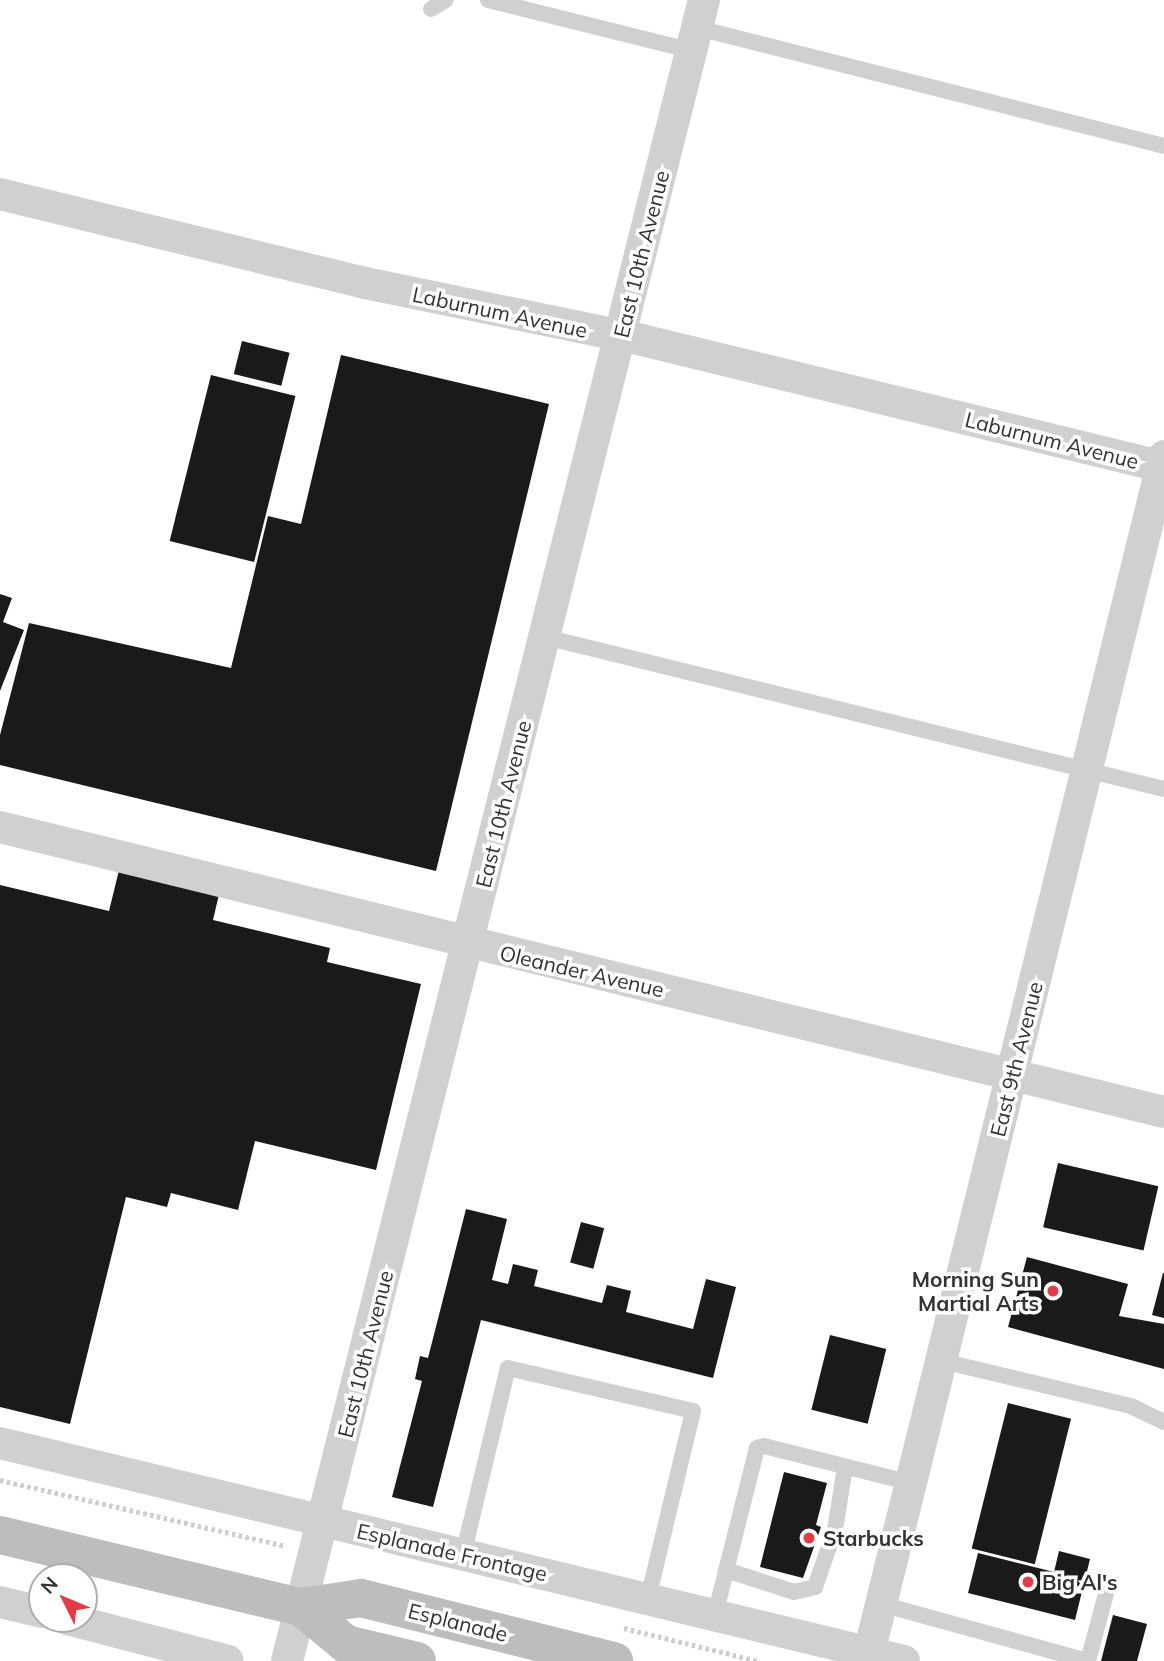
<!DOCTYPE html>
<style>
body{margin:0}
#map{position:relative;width:1164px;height:1661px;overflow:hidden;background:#fff;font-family:Mulish,sans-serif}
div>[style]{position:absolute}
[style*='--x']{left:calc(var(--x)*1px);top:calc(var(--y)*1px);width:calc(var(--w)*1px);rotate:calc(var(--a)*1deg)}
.building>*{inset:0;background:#1a1a1a;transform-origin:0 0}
.path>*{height:4.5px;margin-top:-2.25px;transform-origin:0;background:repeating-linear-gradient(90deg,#cdcdcd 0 3.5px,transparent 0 7px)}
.lane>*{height:16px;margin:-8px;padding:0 8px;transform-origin:8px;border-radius:8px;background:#d0d0d0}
.street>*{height:32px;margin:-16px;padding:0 16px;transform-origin:16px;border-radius:16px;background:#d0d0d0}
.secondary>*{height:38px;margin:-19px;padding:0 19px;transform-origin:19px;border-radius:19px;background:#bdbdbd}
.dots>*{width:19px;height:19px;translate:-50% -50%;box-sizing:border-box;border:4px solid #fff;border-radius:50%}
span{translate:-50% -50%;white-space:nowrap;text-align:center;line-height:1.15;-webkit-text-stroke:7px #fff;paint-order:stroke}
.street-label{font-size:21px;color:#333}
.poi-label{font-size:21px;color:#333;font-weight:700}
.right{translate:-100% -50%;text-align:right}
.left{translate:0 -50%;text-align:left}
.north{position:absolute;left:28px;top:1563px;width:70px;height:70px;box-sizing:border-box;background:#fff;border:2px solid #adadad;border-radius:50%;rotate:313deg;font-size:19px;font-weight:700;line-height:28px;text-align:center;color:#333}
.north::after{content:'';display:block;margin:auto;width:24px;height:32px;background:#e63946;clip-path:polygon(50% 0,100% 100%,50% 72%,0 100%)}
</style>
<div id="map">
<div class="building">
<div style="left:242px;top:341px;width:49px;height:34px;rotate:14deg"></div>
<div style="clip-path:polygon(341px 355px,549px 404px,436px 871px,0 765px,0 735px,29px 623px,231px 668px,268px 516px,301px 524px)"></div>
<div style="left:211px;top:375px;width:87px;height:171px;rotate:14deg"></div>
<div style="clip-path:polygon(0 594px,12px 598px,3px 622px,24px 630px,0 691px)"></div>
<div style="clip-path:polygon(121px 862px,221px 886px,213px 920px,330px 948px,327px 962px,421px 984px,376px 1170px,255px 1141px,238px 1210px,171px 1193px,167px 1207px,126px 1197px,70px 1424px,0 1407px,0 885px,109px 911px)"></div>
<div style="left:1058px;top:1163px;width:103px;height:66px;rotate:13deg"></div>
<div style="clip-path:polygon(466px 1209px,507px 1219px,492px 1280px,508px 1284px,513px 1264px,538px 1270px,534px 1286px,602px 1303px,607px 1285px,631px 1291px,626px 1312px,693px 1329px,706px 1279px,736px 1287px,713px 1378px,481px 1320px,433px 1507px,392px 1497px,422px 1381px,415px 1379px,420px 1356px,428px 1358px)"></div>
<div style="left:581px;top:1222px;width:24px;height:42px;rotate:15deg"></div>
<div style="clip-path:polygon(1027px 1257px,1128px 1284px,1119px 1316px,1164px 1324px,1164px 1369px,1008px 1327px)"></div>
<div style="clip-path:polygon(1163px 1273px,1164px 1273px,1164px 1318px,1152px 1315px)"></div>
<div style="left:830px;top:1335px;width:58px;height:77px;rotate:14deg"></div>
<div style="left:1008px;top:1403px;width:65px;height:150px;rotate:14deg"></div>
<div style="clip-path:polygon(784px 1472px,827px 1483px,816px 1525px,821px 1527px,803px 1578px,760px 1567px)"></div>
<div style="clip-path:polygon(1059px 1551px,1090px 1559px,1075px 1620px,968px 1593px,978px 1553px,1054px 1572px)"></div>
<div style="clip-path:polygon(1113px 1615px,1147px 1624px,1137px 1661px,1101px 1661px)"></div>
</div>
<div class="path">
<div style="--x:0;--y:1480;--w:294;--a:13"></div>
<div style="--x:624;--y:1628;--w:138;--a:13.8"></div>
</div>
<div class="lane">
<div style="--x:488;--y:0;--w:210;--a:14"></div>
<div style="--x:431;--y:9;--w:17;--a:-31"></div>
<div style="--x:698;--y:28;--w:481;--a:14.2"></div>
<div style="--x:545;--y:637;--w:637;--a:13.8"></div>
<div style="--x:942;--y:1361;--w:194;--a:13.4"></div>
<div style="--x:1131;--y:1406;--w:37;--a:26"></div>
<div style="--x:463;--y:1555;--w:192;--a:-76.5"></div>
<div style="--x:508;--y:1368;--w:190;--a:13.1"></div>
<div style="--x:693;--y:1411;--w:193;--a:103.5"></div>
<div style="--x:726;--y:1570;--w:71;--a:17.9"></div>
<div style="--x:794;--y:1592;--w:22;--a:-13"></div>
<div style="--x:815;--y:1587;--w:60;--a:-70.7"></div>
<div style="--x:835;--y:1530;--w:64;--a:-81"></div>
<div style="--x:881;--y:1604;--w:215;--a:15.4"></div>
<div style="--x:715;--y:1615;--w:172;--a:-75.9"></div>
<div style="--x:757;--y:1448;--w:7;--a:-16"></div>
<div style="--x:764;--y:1446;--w:152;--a:14.1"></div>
<div style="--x:1088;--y:1661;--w:69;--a:-75"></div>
</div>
<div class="street">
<div style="--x:0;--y:194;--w:376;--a:13.7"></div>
<div style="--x:365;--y:283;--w:283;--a:11.6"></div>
<div style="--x:642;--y:340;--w:537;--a:13.67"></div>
<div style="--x:0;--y:827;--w:1198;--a:13.76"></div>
<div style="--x:0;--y:1443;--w:930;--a:13.56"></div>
<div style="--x:0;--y:1602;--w:43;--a:13.4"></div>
<div style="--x:67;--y:1619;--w:166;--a:14.6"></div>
<div style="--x:287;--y:1661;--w:1713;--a:-75.91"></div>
<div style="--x:867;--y:1661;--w:1241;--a:-76.15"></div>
</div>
<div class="secondary">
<div style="--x:0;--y:1535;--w:309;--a:13.5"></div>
<div style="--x:301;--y:1607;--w:61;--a:-8.5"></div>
<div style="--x:361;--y:1598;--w:261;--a:14"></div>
<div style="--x:301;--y:1607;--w:58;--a:39.4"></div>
<div style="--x:346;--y:1644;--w:73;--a:13.5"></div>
</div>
<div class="dots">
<div style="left:1053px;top:1291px;background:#e63946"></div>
<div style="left:809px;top:1538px;background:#e63946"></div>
<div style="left:1028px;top:1582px;background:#e63946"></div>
</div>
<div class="street-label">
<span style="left:641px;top:254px;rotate:-76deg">East 10th Avenue</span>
<span style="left:500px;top:312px;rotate:12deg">Laburnum Avenue</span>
<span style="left:1052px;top:440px;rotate:14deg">Laburnum Avenue</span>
<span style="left:503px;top:804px;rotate:-76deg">East 10th Avenue</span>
<span style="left:582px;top:971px;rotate:13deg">Oleander Avenue</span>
<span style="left:1016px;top:1059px;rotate:-76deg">East 9th Avenue</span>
<span style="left:365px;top:1354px;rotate:-76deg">East 10th Avenue</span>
<span style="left:452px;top:1552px;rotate:13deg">Esplanade Frontage</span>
<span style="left:458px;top:1622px;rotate:14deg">Esplanade</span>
</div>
<div class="poi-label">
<span class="right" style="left:1039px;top:1291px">Morning Sun<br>Martial Arts</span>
<span class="left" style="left:823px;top:1538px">Starbucks</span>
<span class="left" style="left:1042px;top:1582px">Big Al's</span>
</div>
<div class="north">N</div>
</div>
